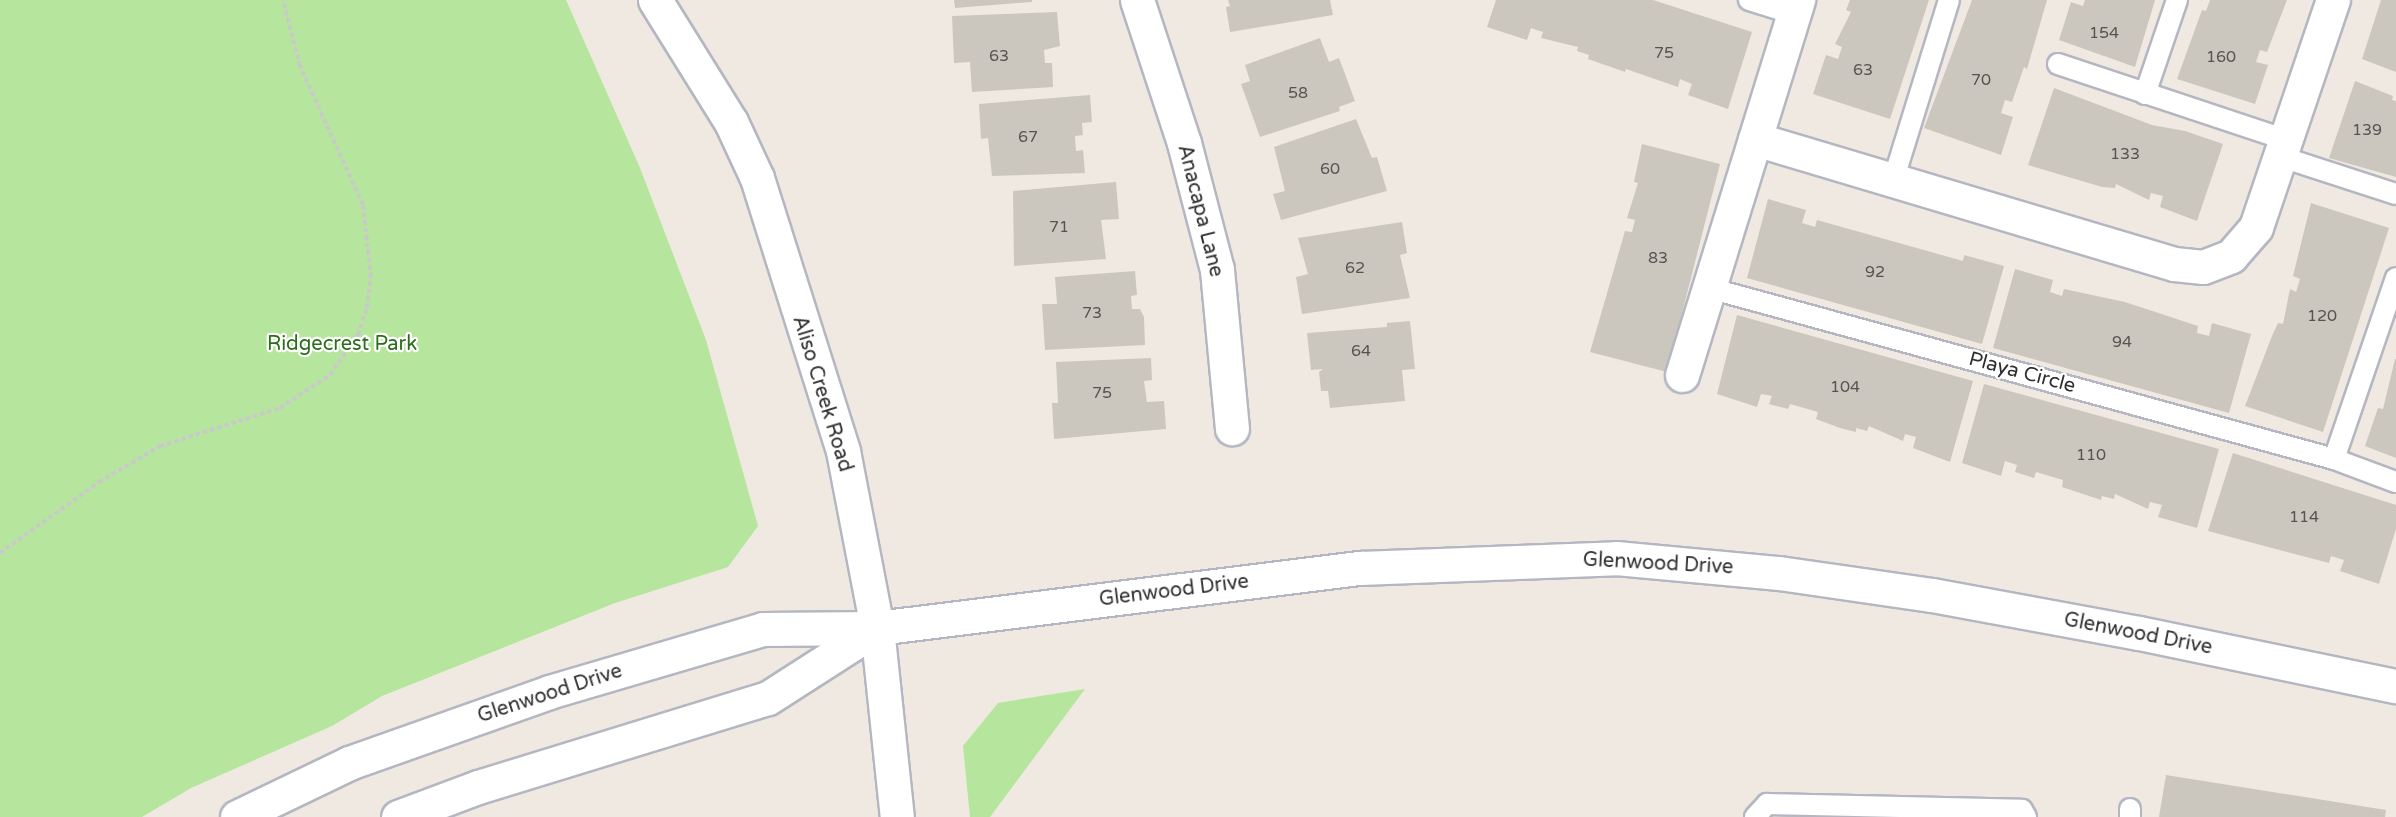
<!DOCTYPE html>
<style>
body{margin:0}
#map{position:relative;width:2396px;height:817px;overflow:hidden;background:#efe9e1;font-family:"Varela Round",sans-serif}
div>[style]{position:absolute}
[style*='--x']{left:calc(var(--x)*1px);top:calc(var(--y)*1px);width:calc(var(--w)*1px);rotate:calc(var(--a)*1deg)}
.green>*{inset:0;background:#b6e59e}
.building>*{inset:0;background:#cbc7bf}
.path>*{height:4px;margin-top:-2px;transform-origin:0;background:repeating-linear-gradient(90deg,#c9c9c9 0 4.5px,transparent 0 7.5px)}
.roads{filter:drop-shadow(2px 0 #b4b7c1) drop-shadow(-2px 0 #b4b7c1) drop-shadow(0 2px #b4b7c1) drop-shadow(0 -2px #b4b7c1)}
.lane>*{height:20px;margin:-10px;padding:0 10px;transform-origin:10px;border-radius:10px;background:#fff}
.street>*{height:33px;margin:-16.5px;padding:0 16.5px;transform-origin:16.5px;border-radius:16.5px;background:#fff}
.secondary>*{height:33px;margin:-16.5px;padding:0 16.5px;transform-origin:16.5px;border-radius:16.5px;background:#fff}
span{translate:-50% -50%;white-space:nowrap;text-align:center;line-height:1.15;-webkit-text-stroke:4.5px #fff;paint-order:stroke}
.number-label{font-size:16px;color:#555452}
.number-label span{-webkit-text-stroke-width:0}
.street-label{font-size:20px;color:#2e2e2e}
.park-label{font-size:20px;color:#2c6e1b}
</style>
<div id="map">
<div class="green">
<div style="clip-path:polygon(0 0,566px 0,640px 168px,706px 340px,758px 526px,728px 567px,615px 603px,382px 696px,332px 726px,191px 788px,142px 817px,0 817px)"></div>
<div style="clip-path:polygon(1085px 689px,990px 817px,970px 817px,963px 746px,998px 703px)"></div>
</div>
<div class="building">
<div style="clip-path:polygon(954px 0,1032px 0,1032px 2px,955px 8px)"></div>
<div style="clip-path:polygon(1228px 0,1330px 0,1333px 15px,1230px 32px,1226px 7px,1230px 6px)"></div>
<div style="clip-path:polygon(1496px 0,1653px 0,1752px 32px,1728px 109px,1688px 95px,1692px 84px,1680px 79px,1678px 87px,1626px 69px,1625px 72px,1588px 59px,1589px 55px,1577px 51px,1578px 47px,1541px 38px,1543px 32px,1531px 28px,1527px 40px,1487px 27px)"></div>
<div style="clip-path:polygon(1850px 0,1929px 0,1890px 119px,1813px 94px,1826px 55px,1838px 59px,1842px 47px,1835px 44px,1851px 12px,1846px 10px)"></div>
<div style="clip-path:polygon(1972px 0,2047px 0,2027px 69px,2024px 67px,2012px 102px,2005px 100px,2001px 113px,2013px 117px,2001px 155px,1924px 128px)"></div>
<div style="clip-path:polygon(2085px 0,2155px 0,2135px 67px,2059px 40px,2071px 2px,2083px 6px)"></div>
<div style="clip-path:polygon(2210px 0,2287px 0,2267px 52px,2260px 50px,2256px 62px,2268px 65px,2255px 104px,2177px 79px,2202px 10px,2206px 11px)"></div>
<div style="clip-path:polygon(2381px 0,2396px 0,2396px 72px,2362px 59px)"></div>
<div style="clip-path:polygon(1057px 12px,1060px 46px,1044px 50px,1045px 63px,1052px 63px,1053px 87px,972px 92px,970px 62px,954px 63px,952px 16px)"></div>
<div style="clip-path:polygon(1320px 38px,1329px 62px,1339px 58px,1355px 101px,1339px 107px,1340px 111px,1260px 137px,1241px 84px,1250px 81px,1245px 65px)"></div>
<div style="clip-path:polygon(2355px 81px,2393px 96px,2392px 100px,2396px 101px,2396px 177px,2329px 158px)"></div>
<div style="clip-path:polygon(2054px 88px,2152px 125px,2185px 131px,2223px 144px,2197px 221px,2160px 207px,2163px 196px,2151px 193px,2149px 200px,2116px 184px,2115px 188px,2102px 187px,2028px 165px)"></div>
<div style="clip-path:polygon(1090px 95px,1092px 122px,1082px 123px,1083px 135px,1075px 136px,1076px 151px,1083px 150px,1085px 173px,992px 176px,988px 138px,981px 139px,979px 104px)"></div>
<div style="clip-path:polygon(1356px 119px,1372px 158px,1377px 157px,1387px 191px,1281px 220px,1273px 194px,1285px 191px,1274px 147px)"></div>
<div style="clip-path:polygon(1642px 144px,1720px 164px,1667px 372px,1590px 352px,1625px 231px,1632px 232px,1635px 220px,1627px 218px,1638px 183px,1634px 182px)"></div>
<div style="clip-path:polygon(1116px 182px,1119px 219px,1101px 220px,1106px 259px,1014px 266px,1013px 191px)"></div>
<div style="clip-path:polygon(1768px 199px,1806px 210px,1802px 223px,1815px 227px,1817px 220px,1963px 261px,1964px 255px,2004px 266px,1982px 344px,1747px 278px)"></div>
<div style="clip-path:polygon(2311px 203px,2389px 228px,2323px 432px,2245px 406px,2272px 336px,2278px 323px,2283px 324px,2290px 289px,2296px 292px,2300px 279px,2293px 276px)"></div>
<div style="clip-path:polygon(1402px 222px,1407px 253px,1400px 255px,1410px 298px,1302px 314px,1296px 277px,1308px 274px,1298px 238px)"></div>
<div style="clip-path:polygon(2015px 269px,2053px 280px,2050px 292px,2062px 296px,2064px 289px,2125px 302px,2198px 326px,2197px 333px,2209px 336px,2212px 323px,2251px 334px,2229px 413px,1993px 348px)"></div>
<div style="clip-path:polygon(1135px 271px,1137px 295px,1131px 296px,1132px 309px,1140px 309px,1144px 317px,1145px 345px,1045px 350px,1042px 304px,1057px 304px,1055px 277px)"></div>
<div style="clip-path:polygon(1737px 315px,1973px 381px,1950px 462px,1913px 448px,1916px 437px,1905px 434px,1903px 441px,1869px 426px,1867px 431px,1856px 428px,1856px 432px,1840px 428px,1816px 419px,1818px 412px,1790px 404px,1788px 409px,1769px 404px,1772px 396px,1761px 394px,1757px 407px,1717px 394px)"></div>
<div style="clip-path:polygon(1410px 321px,1415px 369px,1402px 370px,1405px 401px,1330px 408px,1328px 391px,1321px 391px,1319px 372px,1323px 369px,1311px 370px,1307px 333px,1387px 327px,1387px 323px)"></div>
<div style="clip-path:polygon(1151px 358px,1152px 380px,1144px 381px,1147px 402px,1164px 401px,1166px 429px,1054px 439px,1052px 403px,1058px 403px,1056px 362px)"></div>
<div style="clip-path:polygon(2395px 359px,2396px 359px,2396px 458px,2365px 446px,2378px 408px,2383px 409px)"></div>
<div style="clip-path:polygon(1984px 384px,2219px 449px,2197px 528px,2158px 517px,2162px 505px,2150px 502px,2148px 509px,2115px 494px,2114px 499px,2102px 496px,2101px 500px,2062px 487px,2063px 480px,2036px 472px,2034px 478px,2015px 472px,2017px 465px,2005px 461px,2001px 476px,1962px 463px)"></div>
<div style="clip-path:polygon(2233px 453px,2396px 505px,2396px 529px,2379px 584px,2340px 571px,2344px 560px,2331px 556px,2329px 563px,2208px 531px)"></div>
<div style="clip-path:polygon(2166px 775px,2386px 810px,2385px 817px,2159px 817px)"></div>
</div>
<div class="path">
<div style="--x:0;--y:553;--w:122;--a:-35.6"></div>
<div style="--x:99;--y:482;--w:71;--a:-30.5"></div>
<div style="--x:160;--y:446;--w:126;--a:-17.6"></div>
<div style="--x:280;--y:408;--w:60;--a:-33.4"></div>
<div style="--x:330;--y:375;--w:49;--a:-55"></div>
<div style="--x:358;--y:335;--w:28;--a:-72"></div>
<div style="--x:367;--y:308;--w:31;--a:-83"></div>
<div style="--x:371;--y:277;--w:72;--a:-96.3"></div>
<div style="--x:363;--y:205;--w:153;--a:-114.4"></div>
<div style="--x:300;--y:66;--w:68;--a:-104.4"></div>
</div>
<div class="roads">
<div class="lane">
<div style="--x:1749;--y:0;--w:47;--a:17.3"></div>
<div style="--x:2058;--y:64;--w:241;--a:18.4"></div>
<div style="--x:2145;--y:94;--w:99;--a:-71.2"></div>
<div style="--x:2282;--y:157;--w:120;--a:18"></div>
<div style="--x:1893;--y:181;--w:189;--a:-72.8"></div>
<div style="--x:1709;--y:288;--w:648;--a:15.3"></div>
<div style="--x:2334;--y:459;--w:66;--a:20.4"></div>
<div style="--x:2334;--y:459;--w:191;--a:-71.1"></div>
<div style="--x:1755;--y:817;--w:18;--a:-47"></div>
<div style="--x:1767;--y:804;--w:255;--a:1.3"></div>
<div style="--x:2022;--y:810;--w:8;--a:60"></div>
<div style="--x:2130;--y:817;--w:8;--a:-90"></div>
</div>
<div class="street">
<div style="--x:1137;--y:0;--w:151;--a:71.8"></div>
<div style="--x:1184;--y:143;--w:131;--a:75.4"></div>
<div style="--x:1217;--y:270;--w:159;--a:84.6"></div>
<div style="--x:1755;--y:139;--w:437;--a:16.6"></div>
<div style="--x:2174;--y:264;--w:29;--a:6"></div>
<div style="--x:2203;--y:267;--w:30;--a:-21"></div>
<div style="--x:2231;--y:256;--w:38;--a:-49"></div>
<div style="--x:2256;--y:227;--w:240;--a:-71.3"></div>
<div style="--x:1682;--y:375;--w:393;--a:-72.8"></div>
</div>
<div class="secondary">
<div style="--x:655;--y:0;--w:144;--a:58.1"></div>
<div style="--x:731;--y:122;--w:62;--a:65.1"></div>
<div style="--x:757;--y:178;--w:286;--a:72.5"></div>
<div style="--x:843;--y:451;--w:180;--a:79.1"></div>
<div style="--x:877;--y:628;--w:190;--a:84"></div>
<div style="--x:237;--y:817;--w:124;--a:-25.7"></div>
<div style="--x:349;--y:763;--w:212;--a:-19.5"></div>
<div style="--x:549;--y:692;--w:223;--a:-16.4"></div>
<div style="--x:763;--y:629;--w:114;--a:-0.5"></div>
<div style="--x:877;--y:628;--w:487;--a:-7.1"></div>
<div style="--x:1360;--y:568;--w:256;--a:-2.2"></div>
<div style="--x:1616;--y:558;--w:164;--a:5.3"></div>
<div style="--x:1779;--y:573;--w:155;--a:8.2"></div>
<div style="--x:1932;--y:595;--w:210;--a:10.4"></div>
<div style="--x:2139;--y:633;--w:262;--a:11.7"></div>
<div style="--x:398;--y:817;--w:85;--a:-20.6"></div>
<div style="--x:478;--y:787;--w:303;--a:-17.1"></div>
<div style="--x:768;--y:698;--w:130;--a:-32.7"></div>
</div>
</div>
<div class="number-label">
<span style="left:2104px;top:33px">154</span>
<span style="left:1664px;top:53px">75</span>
<span style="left:999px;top:56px">63</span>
<span style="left:2221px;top:57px">160</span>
<span style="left:1863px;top:70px">63</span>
<span style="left:1981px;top:80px">70</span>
<span style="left:1298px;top:93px">58</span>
<span style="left:2367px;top:130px">139</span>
<span style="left:1028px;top:137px">67</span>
<span style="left:2125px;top:154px">133</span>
<span style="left:1330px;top:169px">60</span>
<span style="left:1059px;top:227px">71</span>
<span style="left:1658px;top:258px">83</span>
<span style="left:1355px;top:268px">62</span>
<span style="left:1875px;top:272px">92</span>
<span style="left:1092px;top:313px">73</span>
<span style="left:2322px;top:316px">120</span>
<span style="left:2122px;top:342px">94</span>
<span style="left:1361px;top:351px">64</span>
<span style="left:1845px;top:387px">104</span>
<span style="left:1102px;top:393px">75</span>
<span style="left:2091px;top:455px">110</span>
<span style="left:2304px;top:517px">114</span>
</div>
<div class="street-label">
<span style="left:1200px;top:211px;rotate:76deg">Anacapa Lane</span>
<span style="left:2022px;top:373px;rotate:15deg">Playa Circle</span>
<span style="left:822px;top:394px;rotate:73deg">Aliso Creek Road</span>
<span style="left:1658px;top:564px;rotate:3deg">Glenwood Drive</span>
<span style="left:1174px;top:591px;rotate:-7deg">Glenwood Drive</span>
<span style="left:2138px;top:634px;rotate:11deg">Glenwood Drive</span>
<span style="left:550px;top:694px;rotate:-18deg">Glenwood Drive</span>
</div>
<div class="park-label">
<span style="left:342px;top:344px">Ridgecrest Park</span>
</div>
</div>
